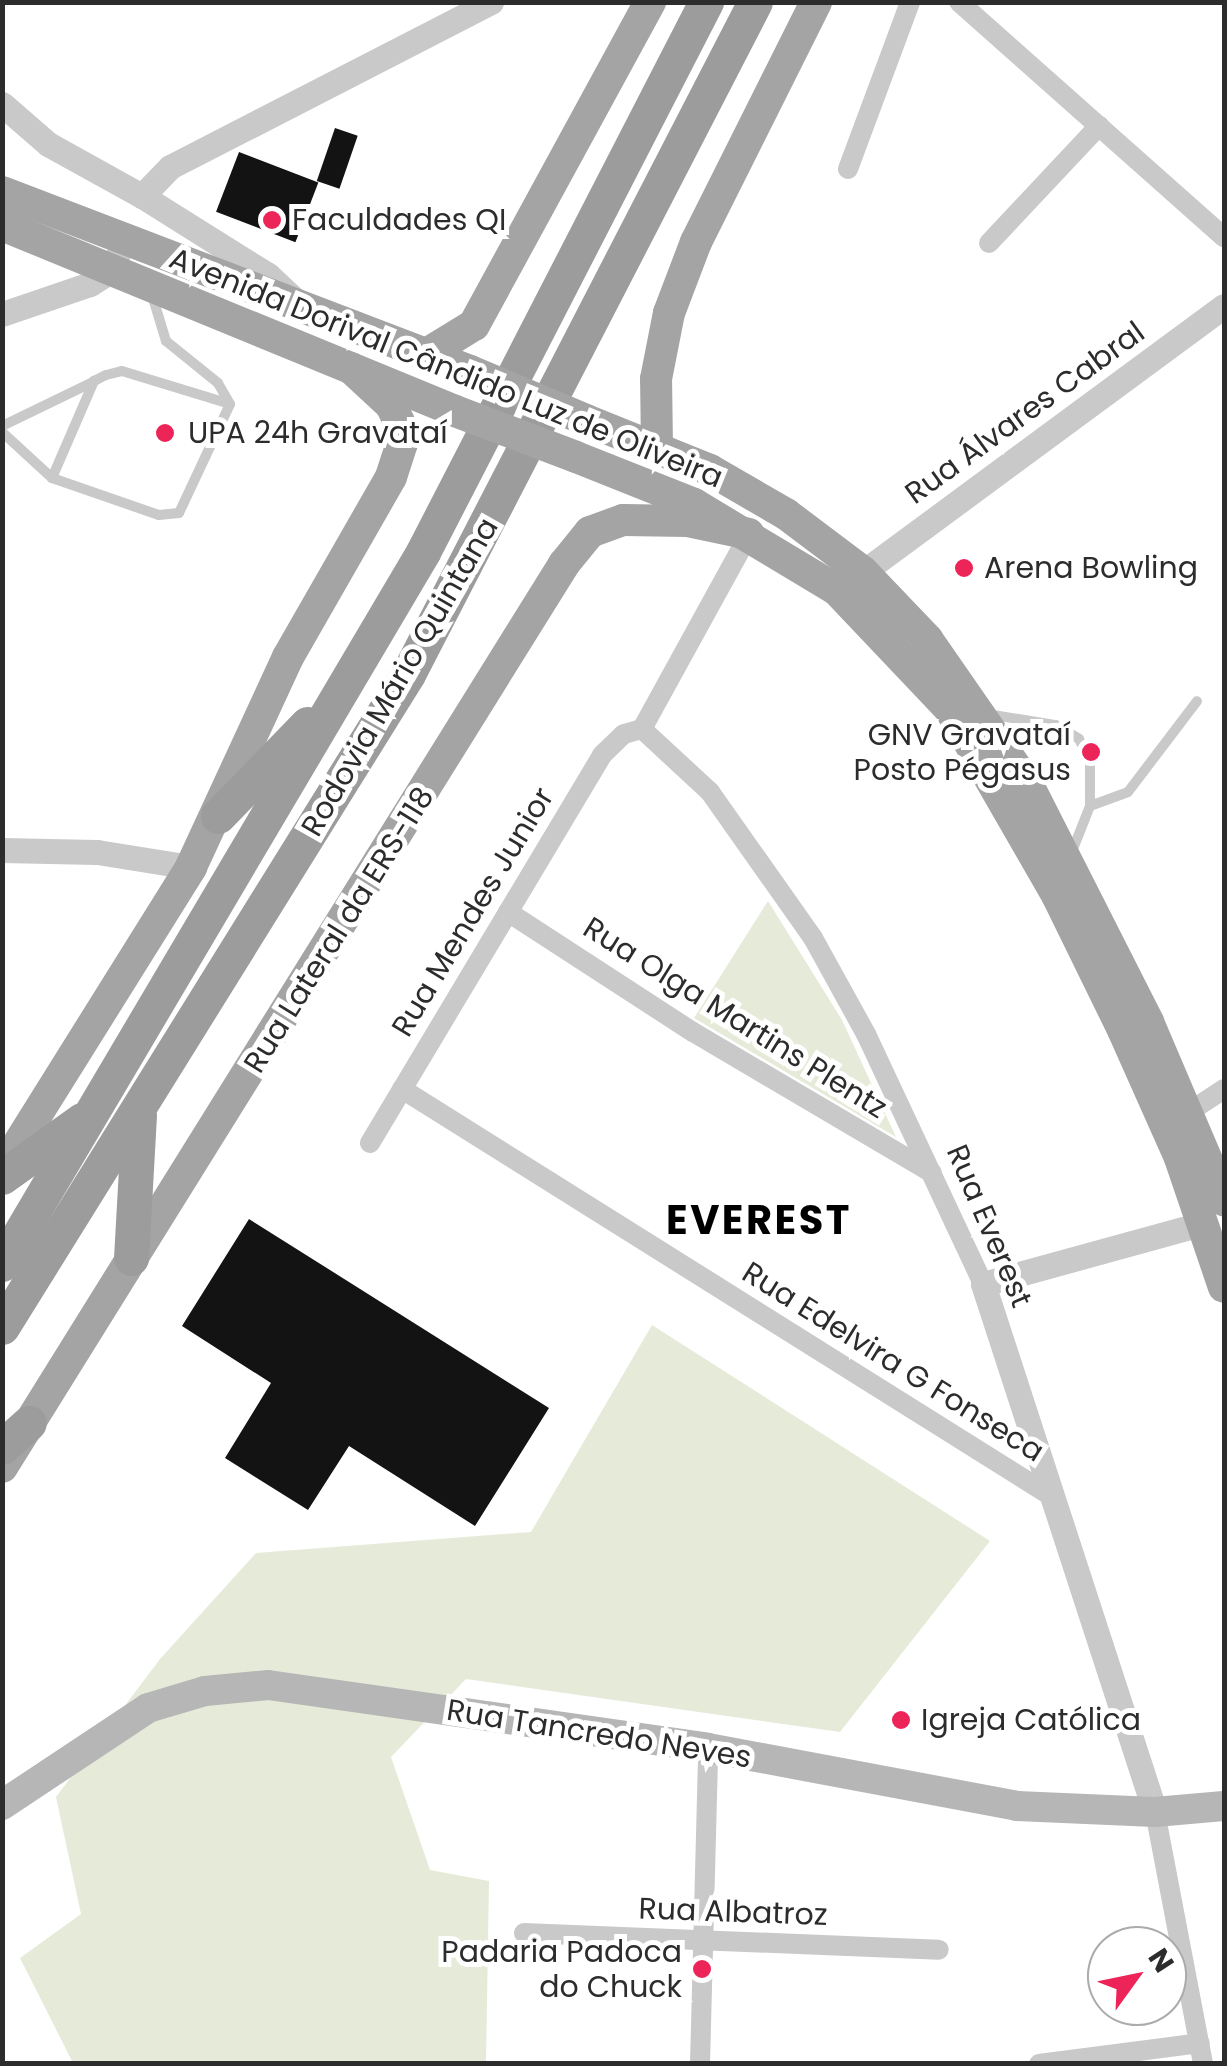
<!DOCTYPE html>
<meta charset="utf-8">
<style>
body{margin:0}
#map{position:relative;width:1227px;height:2066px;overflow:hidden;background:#fff;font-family:Poppins,sans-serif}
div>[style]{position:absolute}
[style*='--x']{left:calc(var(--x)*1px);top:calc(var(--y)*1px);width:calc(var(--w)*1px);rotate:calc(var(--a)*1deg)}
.green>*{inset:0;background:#e5ebd8}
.building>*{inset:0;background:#131313;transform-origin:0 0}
.service>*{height:10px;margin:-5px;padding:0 5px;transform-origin:5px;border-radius:5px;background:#c9c9c9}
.minor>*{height:20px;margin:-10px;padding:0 10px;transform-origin:10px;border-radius:10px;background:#c9c9c9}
.tertiary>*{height:25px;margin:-12.5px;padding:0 12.5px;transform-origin:12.5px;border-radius:12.5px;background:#c9c9c9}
.secondary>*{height:30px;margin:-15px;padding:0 15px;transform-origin:15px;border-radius:15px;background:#b6b6b6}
.primary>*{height:32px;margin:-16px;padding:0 16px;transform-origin:16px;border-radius:16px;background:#a4a4a4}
.trunk>*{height:35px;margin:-17.5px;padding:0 17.5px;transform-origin:17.5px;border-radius:17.5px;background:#9c9c9c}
.primary-bridge>*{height:32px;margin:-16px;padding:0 16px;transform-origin:16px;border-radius:16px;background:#a4a4a4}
.dots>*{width:28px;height:28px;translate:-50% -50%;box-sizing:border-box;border:5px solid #fff;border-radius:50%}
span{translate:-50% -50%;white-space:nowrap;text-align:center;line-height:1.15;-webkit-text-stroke:10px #fff;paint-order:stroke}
.poi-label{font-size:30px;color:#2c2c2c}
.left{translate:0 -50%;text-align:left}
.right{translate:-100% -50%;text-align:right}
.street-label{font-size:30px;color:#2c2c2c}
.district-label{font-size:40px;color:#000;font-weight:700;letter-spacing:2.5px}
.frame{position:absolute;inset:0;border:5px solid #2c2c2c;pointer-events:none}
.north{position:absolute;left:1087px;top:1926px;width:100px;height:100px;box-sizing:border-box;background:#fff;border:2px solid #ababab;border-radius:50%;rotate:57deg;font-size:28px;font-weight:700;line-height:40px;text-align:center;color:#2c2c2c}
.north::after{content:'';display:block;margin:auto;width:35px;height:45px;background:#ed2457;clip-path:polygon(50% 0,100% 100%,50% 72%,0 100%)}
</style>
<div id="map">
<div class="green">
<div style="clip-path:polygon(768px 901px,842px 1020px,896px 1137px,694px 1018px)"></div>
<div style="clip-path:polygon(652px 1325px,990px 1541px,840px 1732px,466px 1679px,391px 1757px,430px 1870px,489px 1881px,486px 2063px,73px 2063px,20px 1958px,81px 1914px,56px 1797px,160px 1659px,256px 1553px,531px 1532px)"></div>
</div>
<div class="building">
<div style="left:335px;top:128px;width:24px;height:56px;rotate:19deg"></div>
<div style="left:239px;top:152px;width:85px;height:64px;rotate:21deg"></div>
<div style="clip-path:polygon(249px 1219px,549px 1408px,475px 1526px,349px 1446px,308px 1510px,225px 1458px,271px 1383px,182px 1326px)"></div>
</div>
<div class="service">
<div style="--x:2;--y:426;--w:101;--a:-25.8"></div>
<div style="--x:2;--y:432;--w:68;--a:42.6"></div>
<div style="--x:52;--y:478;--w:113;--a:19.1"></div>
<div style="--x:159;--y:515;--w:20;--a:-6"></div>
<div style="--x:179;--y:513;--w:120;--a:-64.9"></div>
<div style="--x:230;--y:404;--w:24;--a:-120"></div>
<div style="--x:218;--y:383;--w:67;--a:-141.1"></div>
<div style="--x:166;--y:341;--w:48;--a:-106.9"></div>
<div style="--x:52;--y:478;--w:106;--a:-66.6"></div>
<div style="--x:94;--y:381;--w:13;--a:-27"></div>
<div style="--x:106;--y:375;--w:16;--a:-14"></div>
<div style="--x:122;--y:371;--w:113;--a:17"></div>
<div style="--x:987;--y:714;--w:70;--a:9.1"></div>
<div style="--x:1056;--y:725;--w:27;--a:31"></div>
<div style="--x:1079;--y:739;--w:25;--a:63"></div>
<div style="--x:1090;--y:761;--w:45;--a:90"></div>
<div style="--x:1090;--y:806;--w:52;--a:111.6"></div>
<div style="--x:1090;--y:806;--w:40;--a:-20.2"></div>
<div style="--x:1128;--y:792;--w:114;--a:-52.8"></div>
</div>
<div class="minor">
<div style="--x:959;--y:2;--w:354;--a:41.6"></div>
<div style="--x:848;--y:169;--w:178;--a:-69.6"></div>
<div style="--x:989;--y:243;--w:161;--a:-46.8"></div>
<div style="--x:642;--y:729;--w:93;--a:42.8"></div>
<div style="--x:710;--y:792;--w:179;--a:54.8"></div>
<div style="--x:813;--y:938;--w:110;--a:61.1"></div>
<div style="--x:866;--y:1034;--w:276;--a:64.9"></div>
<div style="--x:642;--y:729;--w:222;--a:-61.2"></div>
<div style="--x:508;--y:912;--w:221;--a:33"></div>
<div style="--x:693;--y:1032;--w:277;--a:30.5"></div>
<div style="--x:402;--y:1089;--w:762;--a:32.09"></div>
<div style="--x:1189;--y:1112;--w:42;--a:-33.3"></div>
<div style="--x:370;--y:1143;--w:452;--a:-59.1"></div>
<div style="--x:602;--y:755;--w:30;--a:-44"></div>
<div style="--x:624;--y:734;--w:19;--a:-16"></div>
<div style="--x:1155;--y:1812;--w:257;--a:79.2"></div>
<div style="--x:524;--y:1933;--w:415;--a:2.3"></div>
<div style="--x:700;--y:2064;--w:316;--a:-88.5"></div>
<div style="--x:1039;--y:2064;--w:162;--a:-7.4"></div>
</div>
<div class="tertiary">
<div style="--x:2;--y:104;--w:61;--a:41"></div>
<div style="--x:48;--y:144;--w:107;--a:29"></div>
<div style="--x:142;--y:196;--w:149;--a:32.1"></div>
<div style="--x:268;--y:275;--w:37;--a:43"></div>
<div style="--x:142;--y:196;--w:40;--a:-46"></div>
<div style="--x:170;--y:167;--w:361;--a:-27.2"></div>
<div style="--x:2;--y:314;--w:93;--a:-18.8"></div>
<div style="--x:90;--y:284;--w:26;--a:-32"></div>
<div style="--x:112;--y:270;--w:14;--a:-69"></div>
<div style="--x:863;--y:572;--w:448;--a:-36.4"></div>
<div style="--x:2;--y:850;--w:95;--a:1.2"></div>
<div style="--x:97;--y:852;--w:95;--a:9.1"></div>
<div style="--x:1155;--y:1812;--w:555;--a:-108.04"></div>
<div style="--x:983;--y:1284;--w:226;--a:-15.4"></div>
</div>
<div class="secondary">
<div style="--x:2;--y:1805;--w:175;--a:-33.6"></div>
<div style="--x:148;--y:1708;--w:59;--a:-16.6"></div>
<div style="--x:205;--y:1691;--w:63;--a:-5.4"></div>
<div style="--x:268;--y:1685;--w:444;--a:8.1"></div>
<div style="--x:708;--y:1748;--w:314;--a:10.6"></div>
<div style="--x:1017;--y:1806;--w:138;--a:2.5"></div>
<div style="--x:1155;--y:1812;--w:69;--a:-5"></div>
</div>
<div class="primary">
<div style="--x:2;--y:192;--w:501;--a:20.93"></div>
<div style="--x:2;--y:225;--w:490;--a:22.3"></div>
<div style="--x:425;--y:355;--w:57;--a:-31.5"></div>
<div style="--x:474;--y:325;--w:368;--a:-61.4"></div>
<div style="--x:586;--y:420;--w:134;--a:22"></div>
<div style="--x:710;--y:470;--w:88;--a:30.1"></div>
<div style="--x:786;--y:514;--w:96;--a:37"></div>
<div style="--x:863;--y:572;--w:93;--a:46.3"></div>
<div style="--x:927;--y:639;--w:178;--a:55.3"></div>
<div style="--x:1028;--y:785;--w:266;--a:63.1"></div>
<div style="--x:1148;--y:1022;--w:194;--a:66.9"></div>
<div style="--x:657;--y:447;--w:68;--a:-90.8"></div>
<div style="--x:656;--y:379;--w:67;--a:-78.9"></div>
<div style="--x:669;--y:313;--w:76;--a:-69.2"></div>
<div style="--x:696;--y:242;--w:268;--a:-63.4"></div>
<div style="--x:576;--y:457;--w:127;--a:21.7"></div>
<div style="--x:694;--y:504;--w:167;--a:31"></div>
<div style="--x:837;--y:590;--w:164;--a:46.5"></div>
<div style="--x:950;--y:709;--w:217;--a:60.1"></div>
<div style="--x:1058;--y:897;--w:150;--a:63.9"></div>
<div style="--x:1124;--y:1032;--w:138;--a:66"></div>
<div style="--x:1180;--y:1158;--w:136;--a:71.2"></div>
<div style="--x:2;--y:1170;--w:357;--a:-58"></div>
<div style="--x:191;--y:867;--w:231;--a:-65.2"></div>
<div style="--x:288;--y:657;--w:207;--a:-60.2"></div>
<div style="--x:391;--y:477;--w:38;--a:-72"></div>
<div style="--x:403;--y:441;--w:19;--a:-102"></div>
<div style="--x:399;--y:422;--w:19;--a:-115"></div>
<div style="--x:391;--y:405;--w:54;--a:-137.2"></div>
<div style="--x:2;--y:1467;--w:1064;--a:-58.1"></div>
<div style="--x:564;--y:564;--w:41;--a:-50.9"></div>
<div style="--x:590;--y:532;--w:35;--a:-20"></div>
<div style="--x:623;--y:520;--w:65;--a:0.9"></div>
<div style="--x:688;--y:521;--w:62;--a:12"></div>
</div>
<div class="trunk">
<div style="--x:218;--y:816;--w:128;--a:-45.9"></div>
<div style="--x:2;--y:1177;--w:98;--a:-35.5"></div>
<div style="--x:131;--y:1258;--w:143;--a:-86.8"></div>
<div style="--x:2;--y:1264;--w:827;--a:-59.4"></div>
<div style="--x:423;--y:552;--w:619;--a:-62.77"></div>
<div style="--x:2;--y:1327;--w:769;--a:-58.13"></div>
<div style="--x:408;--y:674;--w:756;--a:-62.69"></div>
<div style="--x:2;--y:1447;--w:36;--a:-42"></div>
</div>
<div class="primary-bridge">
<div style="--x:470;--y:371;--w:126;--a:22.9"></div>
<div style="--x:455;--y:411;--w:129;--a:20.8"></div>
</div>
<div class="dots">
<div style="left:272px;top:220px;background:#ed2457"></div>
<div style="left:165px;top:433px;background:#ed2457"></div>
<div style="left:964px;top:568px;background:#ed2457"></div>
<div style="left:1091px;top:752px;background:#ed2457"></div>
<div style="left:901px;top:1720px;background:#ed2457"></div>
<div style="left:702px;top:1969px;background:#ed2457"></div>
</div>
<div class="poi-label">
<span class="left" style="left:292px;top:220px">Faculdades QI</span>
<span class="left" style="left:188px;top:433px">UPA 24h Gravataí</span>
<span class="left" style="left:984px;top:568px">Arena Bowling</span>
<span class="right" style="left:1071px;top:752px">GNV Gravataí<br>Posto Pégasus</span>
<span class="left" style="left:921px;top:1720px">Igreja Católica</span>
<span class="right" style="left:682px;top:1969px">Padaria Padoca<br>do Chuck</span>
</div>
<div class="street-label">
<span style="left:446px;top:368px;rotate:22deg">Avenida Dorival Cândido Luz de Oliveira</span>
<span style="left:1025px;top:413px;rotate:-36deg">Rua Álvares Cabral</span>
<span style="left:400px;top:677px;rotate:-60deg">Rodovia Mário Quintana</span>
<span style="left:473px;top:912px;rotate:-59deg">Rua Mendes Junior</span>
<span style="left:339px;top:930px;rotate:-58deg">Rua Lateral da ERS-118</span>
<span style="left:735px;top:1018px;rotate:32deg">Rua Olga Martins Plentz</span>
<span style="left:989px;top:1226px;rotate:67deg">Rua Everest</span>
<span style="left:893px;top:1362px;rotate:32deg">Rua Edelvira G Fonseca</span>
<span style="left:599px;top:1734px;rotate:9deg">Rua Tancredo Neves</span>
<span style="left:733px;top:1912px;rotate:2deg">Rua Albatroz</span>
</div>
<div class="district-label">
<span style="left:759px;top:1220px">EVEREST</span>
</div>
<div class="frame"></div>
<div class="north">N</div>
</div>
